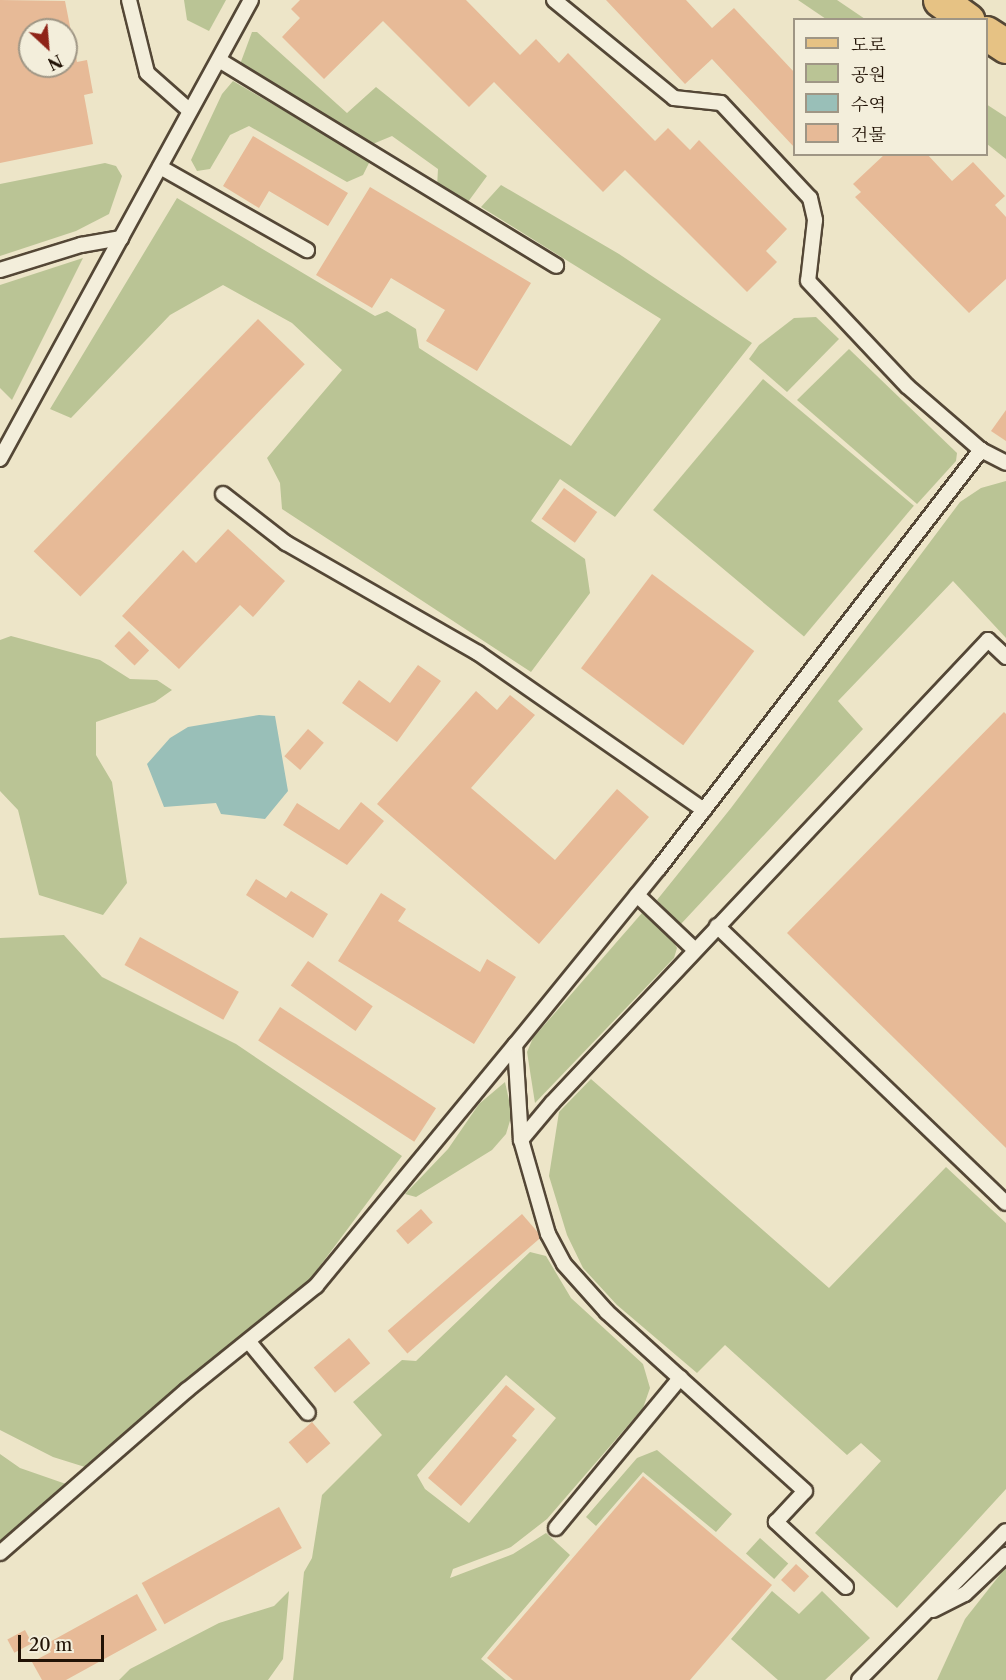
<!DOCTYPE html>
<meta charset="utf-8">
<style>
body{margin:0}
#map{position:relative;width:1006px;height:1680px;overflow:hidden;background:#ede5c8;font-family:"Libre Caslon Text","Noto Serif KR",serif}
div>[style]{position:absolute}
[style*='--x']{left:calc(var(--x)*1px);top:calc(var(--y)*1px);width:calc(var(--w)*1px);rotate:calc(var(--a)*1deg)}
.green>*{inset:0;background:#bac495;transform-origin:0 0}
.water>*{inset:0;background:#99bfb8}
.building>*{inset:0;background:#e7ba97;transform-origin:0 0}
.roads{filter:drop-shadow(2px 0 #544736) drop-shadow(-2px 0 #544736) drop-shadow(0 2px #544736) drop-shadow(0 -2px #544736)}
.service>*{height:14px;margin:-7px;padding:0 7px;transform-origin:7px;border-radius:7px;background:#f3eedb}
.primary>*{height:33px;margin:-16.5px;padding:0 16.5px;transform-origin:16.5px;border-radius:16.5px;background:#e6c284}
span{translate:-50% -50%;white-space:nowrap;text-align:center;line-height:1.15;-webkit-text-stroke:6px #f3eedb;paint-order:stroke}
.legend{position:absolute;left:793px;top:18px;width:195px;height:138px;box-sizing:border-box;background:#f3eedb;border:2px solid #9f9685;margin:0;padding:8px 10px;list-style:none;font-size:18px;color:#211205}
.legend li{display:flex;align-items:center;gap:12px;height:30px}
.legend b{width:30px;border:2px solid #9f9685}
.north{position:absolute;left:18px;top:18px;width:60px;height:60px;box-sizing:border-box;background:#f3eedb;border:2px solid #9f9685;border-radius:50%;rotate:154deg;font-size:16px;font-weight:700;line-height:24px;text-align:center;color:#211205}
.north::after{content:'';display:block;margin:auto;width:21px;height:27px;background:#8f2418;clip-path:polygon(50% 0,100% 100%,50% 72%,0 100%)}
.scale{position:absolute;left:18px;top:1635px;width:86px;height:27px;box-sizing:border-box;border:3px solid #211205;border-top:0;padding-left:8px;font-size:18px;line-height:21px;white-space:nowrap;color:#211205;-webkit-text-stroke:4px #f3eedb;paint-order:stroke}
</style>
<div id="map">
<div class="green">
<div style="clip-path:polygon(184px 0,226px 0,209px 31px,187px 20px)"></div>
<div style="clip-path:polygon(798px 0,837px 0,865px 19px,826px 19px)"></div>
<div style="clip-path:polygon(252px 32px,257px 32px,347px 113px,376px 87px,487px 176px,465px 206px,437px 187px,438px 169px,392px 136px,368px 146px,239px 67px)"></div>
<div style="clip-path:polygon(233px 81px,370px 161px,363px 175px,347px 182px,249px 126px,230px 135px,210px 169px,197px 171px,191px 160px,222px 94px)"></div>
<div style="clip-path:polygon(986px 104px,1006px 117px,1006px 159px,987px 144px)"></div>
<div style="clip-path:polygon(105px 163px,116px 166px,122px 176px,109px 214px,76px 231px,0 256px,0 184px)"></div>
<div style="clip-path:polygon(501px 185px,619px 254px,752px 343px,615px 517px,560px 479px,531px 521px,585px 559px,590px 593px,531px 672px,282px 509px,280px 483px,267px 458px,342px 370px,292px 323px,223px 285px,170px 315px,71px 418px,50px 409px,177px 198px,375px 316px,387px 311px,416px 329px,419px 348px,571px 446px,661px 319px,481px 207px)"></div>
<div style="clip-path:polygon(83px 258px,12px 400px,0 388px,0 285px)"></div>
<div style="clip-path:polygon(816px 317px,839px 339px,787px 392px,749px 359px,759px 345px,794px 318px)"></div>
<div style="clip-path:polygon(849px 349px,957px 453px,956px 461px,917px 504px,797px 400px)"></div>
<div style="left:763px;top:379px;width:197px;height:171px;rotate:40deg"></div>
<div style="clip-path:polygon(1006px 481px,1006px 638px,953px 581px,838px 701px,863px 729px,680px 925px,657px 900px,731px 808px,960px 502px,981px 488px)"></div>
<div style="clip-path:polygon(11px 636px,100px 660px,130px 679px,157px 680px,172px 690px,155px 702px,96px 722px,96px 755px,112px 782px,127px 883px,103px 915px,39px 895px,18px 810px,0 791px,0 640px)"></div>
<div style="clip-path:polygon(642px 913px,673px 941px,677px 948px,674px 958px,535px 1103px,527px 1052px,533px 1038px)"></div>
<div style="clip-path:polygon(64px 935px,102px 977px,236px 1044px,402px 1156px,308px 1282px,186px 1379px,85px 1467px,53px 1457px,0 1430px,0 938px)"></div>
<div style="clip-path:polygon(591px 1079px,829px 1288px,946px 1167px,1006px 1223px,1006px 1489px,897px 1608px,815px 1533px,881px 1461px,861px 1443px,847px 1455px,725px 1345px,697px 1373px,617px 1305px,583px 1268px,567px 1235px,549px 1176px,559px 1112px)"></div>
<div style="clip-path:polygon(505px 1082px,512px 1114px,506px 1134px,492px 1150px,416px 1197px,405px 1194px,448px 1149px,479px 1104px)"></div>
<div style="clip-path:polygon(evenodd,530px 1252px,546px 1256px,571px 1298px,643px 1364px,650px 1388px,643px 1408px,547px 1519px,511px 1547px,453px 1569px,450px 1578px,513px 1554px,546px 1533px,570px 1555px,481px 1659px,506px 1680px,293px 1680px,304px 1572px,312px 1558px,322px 1495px,382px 1435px,353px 1402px,402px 1360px,416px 1361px,530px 1252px,506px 1375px,556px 1418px,469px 1523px,425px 1489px,417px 1475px,506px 1375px)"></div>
<div style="clip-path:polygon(657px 1450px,732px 1514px,716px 1532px,643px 1472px,596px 1526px,586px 1517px,637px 1458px)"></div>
<div style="clip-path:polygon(0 1454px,20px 1468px,66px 1484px,0 1542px)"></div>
<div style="left:760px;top:1538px;width:38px;height:21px;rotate:42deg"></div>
<div style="clip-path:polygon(1006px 1567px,1006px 1680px,937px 1680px,965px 1619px)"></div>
<div style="clip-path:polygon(289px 1591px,283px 1659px,268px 1680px,119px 1680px,130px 1669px,219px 1623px,274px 1606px)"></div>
<div style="clip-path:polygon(772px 1591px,799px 1614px,822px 1591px,870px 1638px,825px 1680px,778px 1680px,731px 1639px)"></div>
</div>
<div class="water">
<div style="clip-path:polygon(259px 715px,275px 716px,288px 791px,265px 819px,221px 814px,216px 803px,164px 807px,147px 764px,170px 738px,188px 727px)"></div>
</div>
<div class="building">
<div style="clip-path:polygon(evenodd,0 0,65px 1px,77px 62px,87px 60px,93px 93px,84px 95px,93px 144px,0 163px,0 0,30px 30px,66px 30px,66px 66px,30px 66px,30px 30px)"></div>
<div style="clip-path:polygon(300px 0,466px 0,520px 55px,536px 39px,559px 63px,568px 53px,655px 141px,668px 128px,690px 150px,699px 140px,787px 229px,766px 251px,777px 262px,747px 292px,625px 170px,603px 192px,494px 82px,469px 107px,383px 21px,324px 79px,282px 37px,300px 18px,291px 9px)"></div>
<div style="clip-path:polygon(606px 0,686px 0,712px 28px,734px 8px,794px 72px,794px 147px,712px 59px,685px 84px)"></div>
<div style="clip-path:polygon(253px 136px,348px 193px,328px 226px,269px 191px,259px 208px,223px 186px)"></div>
<div style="clip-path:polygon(885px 154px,927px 154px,952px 181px,973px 162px,1005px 196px,995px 205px,1006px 217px,1006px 279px,969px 313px,855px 197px,861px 192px,853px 184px)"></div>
<div style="clip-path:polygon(370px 187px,531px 283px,477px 371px,426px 341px,445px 310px,391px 278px,372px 308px,316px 275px)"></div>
<div style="left:258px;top:319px;width:65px;height:323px;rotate:44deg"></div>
<div style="clip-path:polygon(1006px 410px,1006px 441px,991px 431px)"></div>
<div style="left:564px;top:488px;width:41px;height:38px;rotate:36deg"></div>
<div style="clip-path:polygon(228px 529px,285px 581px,253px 617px,240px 605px,179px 669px,122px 616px,183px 550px,196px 563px)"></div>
<div style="left:652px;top:574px;width:128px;height:118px;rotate:37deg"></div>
<div style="left:129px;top:631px;width:28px;height:21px;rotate:44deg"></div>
<div style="clip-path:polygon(418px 665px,441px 681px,397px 742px,342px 703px,359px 680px,390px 703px)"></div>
<div style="clip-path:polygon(476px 691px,497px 710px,510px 695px,535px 715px,471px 788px,555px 860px,617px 789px,649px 817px,539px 944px,377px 804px)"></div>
<div style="clip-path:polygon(1004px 712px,1006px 714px,1006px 1148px,787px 933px)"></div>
<div style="left:308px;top:729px;width:21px;height:36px;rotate:41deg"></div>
<div style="clip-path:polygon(361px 802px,384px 821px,347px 865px,283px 825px,297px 803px,339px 830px)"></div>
<div style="clip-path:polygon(256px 879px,286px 898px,291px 891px,328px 914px,313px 938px,246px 895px)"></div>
<div style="clip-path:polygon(381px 893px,406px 909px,398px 921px,480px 972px,487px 959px,516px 977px,474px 1044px,338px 961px)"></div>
<div style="left:140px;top:937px;width:113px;height:32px;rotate:29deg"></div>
<div style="left:308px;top:961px;width:79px;height:30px;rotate:35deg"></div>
<div style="left:280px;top:1007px;width:186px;height:40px;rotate:33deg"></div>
<div style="left:421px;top:1209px;width:18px;height:33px;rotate:49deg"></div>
<div style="left:522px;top:1214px;width:30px;height:178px;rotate:49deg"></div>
<div style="left:349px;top:1338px;width:33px;height:46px;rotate:50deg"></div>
<div style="clip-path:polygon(506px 1385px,535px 1409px,512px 1436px,517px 1440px,461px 1506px,428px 1478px)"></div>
<div style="left:312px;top:1422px;width:28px;height:31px;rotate:49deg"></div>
<div style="clip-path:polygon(643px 1476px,772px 1585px,690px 1680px,513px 1680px,487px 1658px)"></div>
<div style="left:279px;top:1507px;width:47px;height:157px;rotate:61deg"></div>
<div style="left:796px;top:1564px;width:18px;height:22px;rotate:43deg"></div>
<div style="clip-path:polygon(137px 1594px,157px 1630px,66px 1680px,42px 1680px,32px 1662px,51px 1652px,46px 1644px)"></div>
<div style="left:25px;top:1630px;width:15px;height:20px;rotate:62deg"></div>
</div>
<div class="roads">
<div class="service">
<div style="--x:129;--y:0;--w:75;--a:76.1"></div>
<div style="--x:147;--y:73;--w:57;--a:41.5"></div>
<div style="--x:554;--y:0;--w:155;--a:39.2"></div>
<div style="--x:674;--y:98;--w:47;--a:6.1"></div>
<div style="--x:721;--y:103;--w:130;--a:46.9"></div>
<div style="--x:810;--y:198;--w:23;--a:77"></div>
<div style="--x:815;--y:220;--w:61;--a:96.5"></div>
<div style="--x:808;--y:281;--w:144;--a:46.7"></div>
<div style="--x:907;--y:386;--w:98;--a:40.9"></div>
<div style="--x:981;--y:450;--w:28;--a:27"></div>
<div style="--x:219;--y:60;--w:395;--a:31.4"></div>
<div style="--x:160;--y:167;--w:169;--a:29.5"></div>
<div style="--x:0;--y:270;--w:85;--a:-17.2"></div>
<div style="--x:81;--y:245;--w:41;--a:-9.9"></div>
<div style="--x:0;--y:459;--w:523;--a:-61.33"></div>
<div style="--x:223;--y:494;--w:80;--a:37.9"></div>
<div style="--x:286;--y:543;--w:221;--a:29.8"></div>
<div style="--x:478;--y:653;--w:275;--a:34.8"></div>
<div style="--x:637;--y:895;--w:80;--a:43.5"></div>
<div style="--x:717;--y:926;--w:400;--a:43.8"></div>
<div style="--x:521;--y:1140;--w:48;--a:-50"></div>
<div style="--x:552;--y:1103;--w:636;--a:-46.72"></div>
<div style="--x:988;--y:640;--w:25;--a:43"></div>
<div style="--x:249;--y:1342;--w:92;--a:50.3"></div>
<div style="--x:556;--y:1528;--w:195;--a:-50.4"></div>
<div style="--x:0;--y:1553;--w:248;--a:-41.1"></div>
<div style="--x:187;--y:1390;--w:166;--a:-38.9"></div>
<div style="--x:316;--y:1286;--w:313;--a:-50.5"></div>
<div style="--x:846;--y:1587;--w:96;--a:-137.1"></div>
<div style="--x:776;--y:1522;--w:42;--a:-46.9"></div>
<div style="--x:805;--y:1491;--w:267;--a:-137.9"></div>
<div style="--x:607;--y:1312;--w:64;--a:-131.9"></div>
<div style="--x:564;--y:1264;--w:34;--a:-118"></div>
<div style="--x:548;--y:1234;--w:98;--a:-106"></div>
<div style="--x:521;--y:1140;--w:95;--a:-93.6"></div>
<div style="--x:515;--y:1045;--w:228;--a:-50.9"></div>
<div style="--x:659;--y:868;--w:528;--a:-52.39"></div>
<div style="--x:933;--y:1610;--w:36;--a:-27"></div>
<div style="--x:965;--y:1594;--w:57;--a:-43.6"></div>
<div style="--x:859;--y:1680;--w:209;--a:-45.4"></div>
</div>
<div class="primary">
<div style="--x:940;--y:0;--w:34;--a:36"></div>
<div style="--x:986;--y:33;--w:24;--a:33"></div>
</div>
</div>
<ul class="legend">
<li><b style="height:8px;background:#e6c284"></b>도로</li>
<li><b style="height:16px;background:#bac495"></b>공원</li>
<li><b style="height:16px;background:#99bfb8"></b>수역</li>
<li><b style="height:16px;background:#e7ba97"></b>건물</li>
</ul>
<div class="north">N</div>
<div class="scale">20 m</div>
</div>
